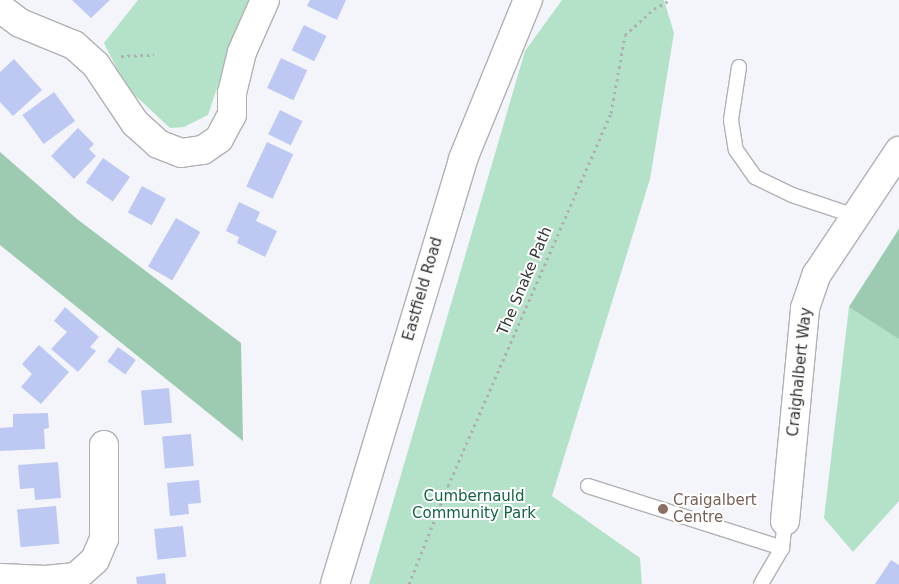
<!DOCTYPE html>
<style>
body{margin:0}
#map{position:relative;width:899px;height:584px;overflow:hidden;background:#f4f5fa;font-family:"DejaVu Sans",sans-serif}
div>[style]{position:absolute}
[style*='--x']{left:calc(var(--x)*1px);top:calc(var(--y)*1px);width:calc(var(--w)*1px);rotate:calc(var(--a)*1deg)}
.green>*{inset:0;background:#b3e2c9}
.forest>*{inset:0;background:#9ccbb2}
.building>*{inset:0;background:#bec9f3;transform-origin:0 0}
.path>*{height:3px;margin-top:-1.5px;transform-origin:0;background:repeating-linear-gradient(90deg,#aeafb3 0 2.5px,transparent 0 6.5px)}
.roads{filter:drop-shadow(1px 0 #b0b1b5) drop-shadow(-1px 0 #b0b1b5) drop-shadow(0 1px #b0b1b5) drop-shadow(0 -1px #b0b1b5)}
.lane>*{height:14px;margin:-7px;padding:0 7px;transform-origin:7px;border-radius:7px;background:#fff}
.street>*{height:28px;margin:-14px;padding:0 14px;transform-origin:14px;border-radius:14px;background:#fff}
.secondary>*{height:28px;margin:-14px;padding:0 14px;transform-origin:14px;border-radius:14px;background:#fff}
.dots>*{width:14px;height:14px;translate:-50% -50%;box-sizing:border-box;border:2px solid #fff;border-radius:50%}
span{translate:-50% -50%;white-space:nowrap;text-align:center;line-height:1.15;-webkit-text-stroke:4px #fff;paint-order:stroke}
.street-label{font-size:15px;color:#323334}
.park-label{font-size:15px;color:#126344}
.education-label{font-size:15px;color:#785e54}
.left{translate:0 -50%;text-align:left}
</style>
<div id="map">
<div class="green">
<div style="clip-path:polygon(138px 0,252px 0,229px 52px,208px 115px,184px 127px,170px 128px,126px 87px,104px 43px)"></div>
<div style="clip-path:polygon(562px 0,664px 0,674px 33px,650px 179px,552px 496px,640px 558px,642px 584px,369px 584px,525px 51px)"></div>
<div style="clip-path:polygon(899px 229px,899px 501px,853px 552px,824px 518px,849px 307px)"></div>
</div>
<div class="forest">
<div style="clip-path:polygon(0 152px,77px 219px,241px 343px,243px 441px,0 245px)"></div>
<div style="clip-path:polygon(899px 229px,899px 339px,849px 307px)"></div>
</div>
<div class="building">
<div style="clip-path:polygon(72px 0,110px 0,91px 18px)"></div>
<div style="clip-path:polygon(310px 0,346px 0,337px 20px,307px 6px)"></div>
<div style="left:304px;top:25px;width:25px;height:28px;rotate:26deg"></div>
<div style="left:281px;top:58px;width:29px;height:33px;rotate:25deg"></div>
<div style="clip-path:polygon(14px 59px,42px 90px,13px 116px,0 102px,0 72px)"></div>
<div style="left:54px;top:92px;width:36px;height:39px;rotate:54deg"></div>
<div style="left:280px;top:110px;width:25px;height:27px;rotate:26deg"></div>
<div style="clip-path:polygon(78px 128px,94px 144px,89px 149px,96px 156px,74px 179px,51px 156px)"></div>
<div style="left:267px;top:142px;width:29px;height:49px;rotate:25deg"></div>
<div style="left:103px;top:158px;width:33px;height:30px;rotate:35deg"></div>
<div style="left:142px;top:186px;width:27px;height:30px;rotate:28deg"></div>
<div style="clip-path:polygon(239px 202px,260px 212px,256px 221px,277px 231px,265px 257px,237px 243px,239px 237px,226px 231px)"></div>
<div style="left:176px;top:218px;width:28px;height:56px;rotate:30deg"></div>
<div style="clip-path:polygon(65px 307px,99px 337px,90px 347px,96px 351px,78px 372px,51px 349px,67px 332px,54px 321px)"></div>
<div style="clip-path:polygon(39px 345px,69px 372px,41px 404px,21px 387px,32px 374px,22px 364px)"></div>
<div style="left:118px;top:347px;width:22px;height:18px;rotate:36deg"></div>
<div style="left:169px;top:388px;width:35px;height:28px;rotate:85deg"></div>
<div style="clip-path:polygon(48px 413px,49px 428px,44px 429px,45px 449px,0 451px,0 428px,13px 427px,13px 414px)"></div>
<div style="left:191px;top:434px;width:32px;height:29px;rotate:85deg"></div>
<div style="clip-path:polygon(58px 462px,61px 498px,35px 500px,34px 488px,20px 489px,18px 465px)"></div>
<div style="clip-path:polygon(199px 480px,201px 503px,188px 504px,189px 514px,170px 516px,167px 483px)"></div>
<div style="left:56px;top:506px;width:38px;height:39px;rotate:85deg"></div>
<div style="left:183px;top:526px;width:31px;height:29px;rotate:84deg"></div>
<div style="clip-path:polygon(891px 560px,899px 565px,899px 584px,875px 584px)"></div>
<div style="clip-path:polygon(165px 573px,166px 584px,137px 584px,136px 577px)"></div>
</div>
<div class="path">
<div style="--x:121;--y:56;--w:33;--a:-2"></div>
<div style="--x:409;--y:584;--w:105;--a:-68.3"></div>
<div style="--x:448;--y:486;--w:407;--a:-66.4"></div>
<div style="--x:611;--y:113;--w:79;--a:-79.8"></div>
<div style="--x:625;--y:35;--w:39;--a:-42"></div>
<div style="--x:654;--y:9;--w:18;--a:-29"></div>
</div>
<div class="roads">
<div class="lane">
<div style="--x:739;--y:67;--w:54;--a:98.6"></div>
<div style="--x:731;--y:120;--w:30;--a:81"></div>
<div style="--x:736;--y:150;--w:33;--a:55"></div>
<div style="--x:755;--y:177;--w:41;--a:25.9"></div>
<div style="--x:792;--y:195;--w:66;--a:18.4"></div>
<div style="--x:588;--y:486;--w:204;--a:17.7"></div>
<div style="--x:761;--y:584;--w:42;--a:-59.7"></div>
<div style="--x:782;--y:548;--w:27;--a:-84"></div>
</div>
<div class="street">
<div style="--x:0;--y:8;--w:25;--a:37"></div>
<div style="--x:20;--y:23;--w:58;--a:22.2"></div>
<div style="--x:74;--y:45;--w:30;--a:42"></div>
<div style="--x:96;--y:65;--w:70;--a:56.1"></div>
<div style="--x:135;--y:123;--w:31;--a:42"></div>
<div style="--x:158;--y:144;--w:25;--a:21"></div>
<div style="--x:181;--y:153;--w:22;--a:-8"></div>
<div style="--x:203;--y:150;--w:19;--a:-35"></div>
<div style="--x:219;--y:139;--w:27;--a:-62"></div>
<div style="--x:232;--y:115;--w:22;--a:-90"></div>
<div style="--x:232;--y:93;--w:42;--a:-76.3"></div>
<div style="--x:242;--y:52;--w:57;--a:-66.1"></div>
<div style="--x:785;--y:521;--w:214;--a:-84.6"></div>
<div style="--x:805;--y:308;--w:36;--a:-71"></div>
<div style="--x:817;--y:274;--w:148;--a:-56.3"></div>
<div style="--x:0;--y:578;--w:46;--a:2.5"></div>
<div style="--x:46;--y:580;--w:30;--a:-6"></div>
<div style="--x:76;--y:577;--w:25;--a:-42"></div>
<div style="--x:95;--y:560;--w:23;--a:-67"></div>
<div style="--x:104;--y:539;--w:94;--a:-90"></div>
</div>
<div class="secondary">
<div style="--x:335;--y:584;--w:444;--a:-73.2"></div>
<div style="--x:463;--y:159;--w:172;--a:-67.8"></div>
</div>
</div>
<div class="dots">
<div style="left:663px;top:509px;background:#8d6e63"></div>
</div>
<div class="street-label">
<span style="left:525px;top:281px;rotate:-67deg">The Snake Path</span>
<span style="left:423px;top:289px;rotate:-74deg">Eastfield Road</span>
<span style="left:800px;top:372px;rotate:-84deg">Craighalbert Way</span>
</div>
<div class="park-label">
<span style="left:474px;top:505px">Cumbernauld<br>Community Park</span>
</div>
<div class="education-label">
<span class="left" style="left:673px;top:509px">Craigalbert<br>Centre</span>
</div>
</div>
